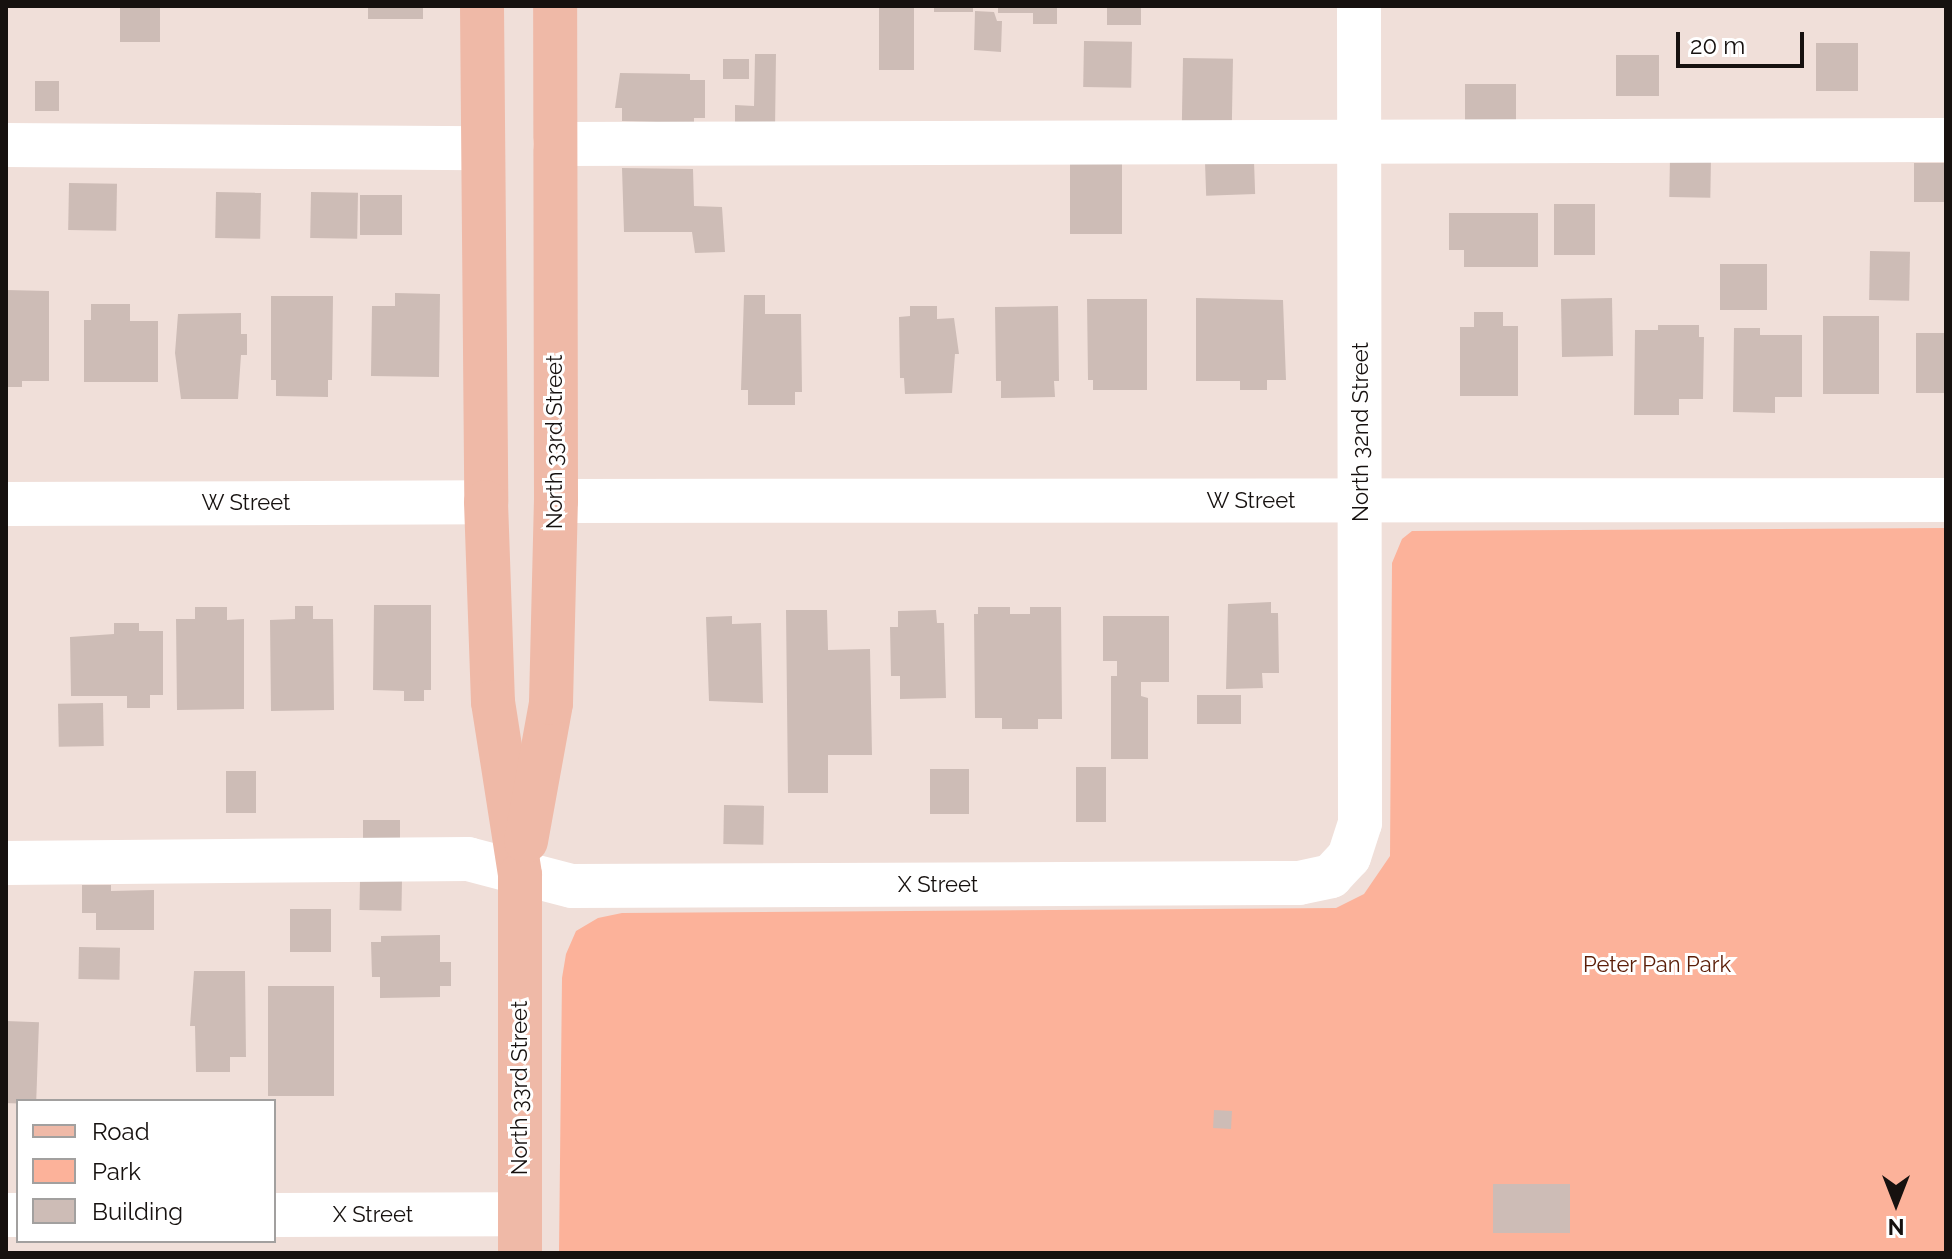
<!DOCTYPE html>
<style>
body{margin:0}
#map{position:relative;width:1952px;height:1259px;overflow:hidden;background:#f0dfd9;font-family:Raleway,sans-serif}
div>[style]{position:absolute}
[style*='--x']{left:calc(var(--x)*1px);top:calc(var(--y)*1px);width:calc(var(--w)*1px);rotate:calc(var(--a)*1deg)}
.green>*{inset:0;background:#fcb29a}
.building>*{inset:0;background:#cdbcb6;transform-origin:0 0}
.minor>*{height:44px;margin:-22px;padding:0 22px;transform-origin:22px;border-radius:22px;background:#fff}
.major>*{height:44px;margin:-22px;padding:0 22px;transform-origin:22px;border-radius:22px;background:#efb9a7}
span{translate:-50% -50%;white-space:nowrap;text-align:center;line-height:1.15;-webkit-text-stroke:6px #fff;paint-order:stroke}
.street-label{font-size:22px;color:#16110f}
.park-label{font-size:22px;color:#5b1e08}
.frame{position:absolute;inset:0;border:8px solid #16110f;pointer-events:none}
.legend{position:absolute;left:16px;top:1099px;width:260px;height:144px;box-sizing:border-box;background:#fff;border:2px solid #a2a09f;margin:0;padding:10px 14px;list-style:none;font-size:24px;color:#16110f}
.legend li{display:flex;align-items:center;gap:16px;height:40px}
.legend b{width:40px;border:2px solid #a2a09f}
.north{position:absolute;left:1856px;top:1163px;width:80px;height:80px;-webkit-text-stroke:6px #fff;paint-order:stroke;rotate:180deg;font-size:22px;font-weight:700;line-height:32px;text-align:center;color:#16110f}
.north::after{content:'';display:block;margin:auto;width:28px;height:36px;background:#16110f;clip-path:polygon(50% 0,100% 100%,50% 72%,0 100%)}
.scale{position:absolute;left:1676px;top:32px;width:128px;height:36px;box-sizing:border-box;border:4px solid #16110f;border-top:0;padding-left:10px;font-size:24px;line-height:28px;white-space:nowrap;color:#16110f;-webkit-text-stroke:6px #fff;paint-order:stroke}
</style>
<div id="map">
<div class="green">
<div style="clip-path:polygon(1946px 528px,1946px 1253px,559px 1253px,562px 978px,566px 954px,576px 931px,598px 918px,622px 913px,1336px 908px,1364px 894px,1390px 856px,1392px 563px,1402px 539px,1412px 531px)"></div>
</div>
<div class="building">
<div style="left:120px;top:6px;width:40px;height:36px"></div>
<div style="left:368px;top:6px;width:55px;height:13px"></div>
<div style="left:879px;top:6px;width:35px;height:64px"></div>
<div style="left:934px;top:6px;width:39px;height:6px"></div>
<div style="clip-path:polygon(998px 6px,1057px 6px,1057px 24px,1033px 24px,1033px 13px,998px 13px)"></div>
<div style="left:1107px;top:6px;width:34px;height:19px"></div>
<div style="clip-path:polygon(975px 11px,994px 12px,997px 21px,1002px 21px,1001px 52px,974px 50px)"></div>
<div style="left:1084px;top:41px;width:48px;height:46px;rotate:1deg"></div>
<div style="left:1816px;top:43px;width:42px;height:48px"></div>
<div style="clip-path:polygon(755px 54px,776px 54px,775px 130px,735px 129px,735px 105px,754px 106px)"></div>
<div style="left:1616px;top:55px;width:43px;height:41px"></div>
<div style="left:1183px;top:58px;width:50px;height:71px;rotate:1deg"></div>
<div style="left:723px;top:59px;width:26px;height:20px"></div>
<div style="clip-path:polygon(620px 73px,690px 74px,690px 80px,705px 80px,705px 118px,694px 118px,694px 123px,622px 121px,622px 108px,615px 108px)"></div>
<div style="left:35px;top:81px;width:24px;height:30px"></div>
<div style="left:1516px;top:84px;width:36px;height:51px;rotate:90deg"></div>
<div style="left:1670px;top:157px;width:41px;height:40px;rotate:1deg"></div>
<div style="left:1254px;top:161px;width:33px;height:49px;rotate:88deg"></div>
<div style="left:1070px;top:162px;width:52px;height:72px"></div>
<div style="left:1914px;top:163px;width:32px;height:39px"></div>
<div style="clip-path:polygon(622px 168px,693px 169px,694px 206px,722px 207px,725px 252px,695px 253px,692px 232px,624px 232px)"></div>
<div style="left:69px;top:183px;width:48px;height:47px;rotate:1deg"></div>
<div style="left:216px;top:192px;width:45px;height:46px;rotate:1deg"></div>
<div style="left:311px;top:192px;width:47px;height:46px;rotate:1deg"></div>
<div style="left:360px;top:195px;width:42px;height:40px"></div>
<div style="left:1554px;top:204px;width:41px;height:51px"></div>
<div style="clip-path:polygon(1449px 213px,1538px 213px,1538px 267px,1464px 267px,1464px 250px,1449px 250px)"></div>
<div style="left:1870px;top:251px;width:40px;height:49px;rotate:1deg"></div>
<div style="left:1767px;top:264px;width:46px;height:47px;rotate:90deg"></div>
<div style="clip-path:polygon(6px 290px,49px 291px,49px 381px,22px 381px,22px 387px,6px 387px)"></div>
<div style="clip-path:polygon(395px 293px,440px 294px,439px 377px,371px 376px,372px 306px,395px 306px)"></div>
<div style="clip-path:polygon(744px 295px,765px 295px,765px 314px,801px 314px,802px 392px,795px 392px,795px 405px,748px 405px,748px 390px,741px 390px)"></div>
<div style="clip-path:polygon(271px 296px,333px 296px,332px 380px,328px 380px,328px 397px,276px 396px,276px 380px,271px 380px)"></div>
<div style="clip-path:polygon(1196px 298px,1283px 300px,1286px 380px,1267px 380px,1267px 390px,1240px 390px,1240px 381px,1196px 381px)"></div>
<div style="left:1612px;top:298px;width:58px;height:51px;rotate:89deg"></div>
<div style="clip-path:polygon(1087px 299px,1147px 299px,1147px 390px,1093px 390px,1093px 380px,1088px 380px)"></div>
<div style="clip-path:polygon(91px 304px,130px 304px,130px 321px,158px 321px,158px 382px,84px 382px,84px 320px,91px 320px)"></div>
<div style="clip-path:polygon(910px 306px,937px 306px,937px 319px,954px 318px,959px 354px,955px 354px,952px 393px,905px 394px,904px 378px,900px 378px,899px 317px,910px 316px)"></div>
<div style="clip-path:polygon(1058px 306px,1059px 381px,1054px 381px,1055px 397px,1001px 398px,1001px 381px,996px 381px,995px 307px)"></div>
<div style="clip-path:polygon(1474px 312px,1503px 312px,1503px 326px,1518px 326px,1518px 396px,1460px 396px,1460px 327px,1474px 327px)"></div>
<div style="clip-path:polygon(241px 313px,241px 334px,247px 334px,247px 355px,241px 355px,238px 399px,181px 399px,175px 353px,178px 314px)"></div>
<div style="left:1823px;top:316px;width:56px;height:78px"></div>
<div style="clip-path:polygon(1658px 325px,1699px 325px,1699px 337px,1704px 337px,1703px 399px,1679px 399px,1679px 415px,1634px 415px,1635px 330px,1658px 330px)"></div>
<div style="clip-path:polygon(1734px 328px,1760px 328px,1760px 335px,1802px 335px,1802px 397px,1775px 397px,1775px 413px,1733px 412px)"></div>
<div style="left:1916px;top:333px;width:30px;height:60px"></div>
<div style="clip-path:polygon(1271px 602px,1271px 613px,1278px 613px,1279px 673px,1262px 673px,1263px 688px,1226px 689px,1228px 604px)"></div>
<div style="clip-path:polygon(374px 605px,431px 605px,431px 690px,424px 690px,424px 701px,404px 701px,404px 691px,373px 690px)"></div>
<div style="clip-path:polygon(295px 606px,313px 606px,313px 619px,333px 619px,334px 710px,271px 711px,270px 620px,295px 619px)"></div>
<div style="clip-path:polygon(195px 607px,227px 607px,227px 620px,244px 619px,244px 709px,177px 710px,176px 619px,195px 619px)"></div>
<div style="clip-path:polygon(978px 607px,1010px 607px,1010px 614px,1030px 614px,1030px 607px,1061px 607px,1062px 719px,1038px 719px,1038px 729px,1002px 729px,1002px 718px,975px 718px,974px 614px,978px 614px)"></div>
<div style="clip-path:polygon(786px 610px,827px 610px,828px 650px,870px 649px,872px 755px,828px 755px,828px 793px,788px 793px)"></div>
<div style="clip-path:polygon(936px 610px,937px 623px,944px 623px,946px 698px,900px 699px,900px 676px,891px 676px,890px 627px,898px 627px,898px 611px)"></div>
<div style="clip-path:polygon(732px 616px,732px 624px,761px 623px,763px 703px,709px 701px,706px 617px)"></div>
<div style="clip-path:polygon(1103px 616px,1169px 616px,1169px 682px,1141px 682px,1141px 696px,1148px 698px,1148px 759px,1111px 759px,1111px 676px,1117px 676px,1117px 661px,1103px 661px)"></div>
<div style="clip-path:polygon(114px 623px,139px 623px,139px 631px,163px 631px,163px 695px,150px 695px,150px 708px,127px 708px,127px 696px,71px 696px,70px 637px,114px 634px)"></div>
<div style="left:1241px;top:695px;width:29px;height:44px;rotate:90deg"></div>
<div style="left:103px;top:703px;width:43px;height:45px;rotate:89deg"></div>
<div style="left:1076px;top:767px;width:30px;height:55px"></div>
<div style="left:969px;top:769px;width:45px;height:39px;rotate:90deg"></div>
<div style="left:226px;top:771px;width:30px;height:42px"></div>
<div style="left:724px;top:805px;width:40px;height:39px;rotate:1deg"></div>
<div style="left:363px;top:820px;width:37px;height:23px"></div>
<div style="left:360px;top:879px;width:42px;height:31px;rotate:1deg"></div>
<div style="clip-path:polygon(82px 885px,111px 885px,111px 891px,154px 890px,154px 930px,96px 930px,96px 913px,82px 913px)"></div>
<div style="left:331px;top:909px;width:43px;height:41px;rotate:90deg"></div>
<div style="clip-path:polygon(440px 935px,440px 962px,451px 962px,451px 986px,440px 986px,440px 997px,380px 998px,380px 977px,372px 977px,371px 942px,381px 942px,381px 936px)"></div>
<div style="left:79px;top:947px;width:41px;height:32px;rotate:1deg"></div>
<div style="clip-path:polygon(194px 971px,245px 971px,246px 1057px,230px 1057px,230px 1072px,196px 1072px,195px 1026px,190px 1026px)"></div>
<div style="left:268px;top:986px;width:66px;height:110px"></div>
<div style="left:6px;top:1021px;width:33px;height:82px;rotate:2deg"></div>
<div style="left:1214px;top:1110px;width:18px;height:18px;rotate:3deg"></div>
<div style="left:1493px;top:1184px;width:77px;height:49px"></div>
</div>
<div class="minor">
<div style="--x:555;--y:144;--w:1391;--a:-0.16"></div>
<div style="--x:6;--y:145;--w:477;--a:0.4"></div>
<div style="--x:556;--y:501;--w:1390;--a:-0.04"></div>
<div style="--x:6;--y:504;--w:480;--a:-0.2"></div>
<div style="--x:6;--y:863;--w:462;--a:-0.5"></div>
<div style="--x:468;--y:859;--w:107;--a:14.6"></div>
<div style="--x:572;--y:886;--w:727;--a:-0.24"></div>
<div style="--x:1299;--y:883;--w:33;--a:-12"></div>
<div style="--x:1331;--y:876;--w:26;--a:-47"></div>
<div style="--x:1349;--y:857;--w:36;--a:-72"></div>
<div style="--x:1360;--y:823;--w:817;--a:-90.07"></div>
<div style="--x:6;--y:1215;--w:12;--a:0"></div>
<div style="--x:274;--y:1215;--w:246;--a:-0.2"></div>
</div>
<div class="major">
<div style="--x:482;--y:6;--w:496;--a:89.5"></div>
<div style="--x:486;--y:502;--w:200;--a:88"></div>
<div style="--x:493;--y:702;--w:175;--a:81.1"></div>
<div style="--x:520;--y:875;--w:378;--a:90"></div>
<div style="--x:526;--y:841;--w:140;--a:-79.7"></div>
<div style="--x:551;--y:703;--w:202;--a:-88.6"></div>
<div style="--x:556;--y:501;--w:495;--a:-90.1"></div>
</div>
<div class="street-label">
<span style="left:1361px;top:432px;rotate:-90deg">North 32nd Street</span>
<span style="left:555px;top:442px;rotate:-90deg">North 33rd Street</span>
<span style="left:1251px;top:501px">W Street</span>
<span style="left:246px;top:503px">W Street</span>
<span style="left:938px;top:885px">X Street</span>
<span style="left:520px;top:1088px;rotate:-90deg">North 33rd Street</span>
<span style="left:373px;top:1215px">X Street</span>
</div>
<div class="park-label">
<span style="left:1657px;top:965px">Peter Pan Park</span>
</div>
<div class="frame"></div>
<ul class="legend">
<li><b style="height:10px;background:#efb9a7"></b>Road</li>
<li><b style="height:22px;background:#fcb29a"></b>Park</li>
<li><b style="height:22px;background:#cdbcb6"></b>Building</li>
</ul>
<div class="north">N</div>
<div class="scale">20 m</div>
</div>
